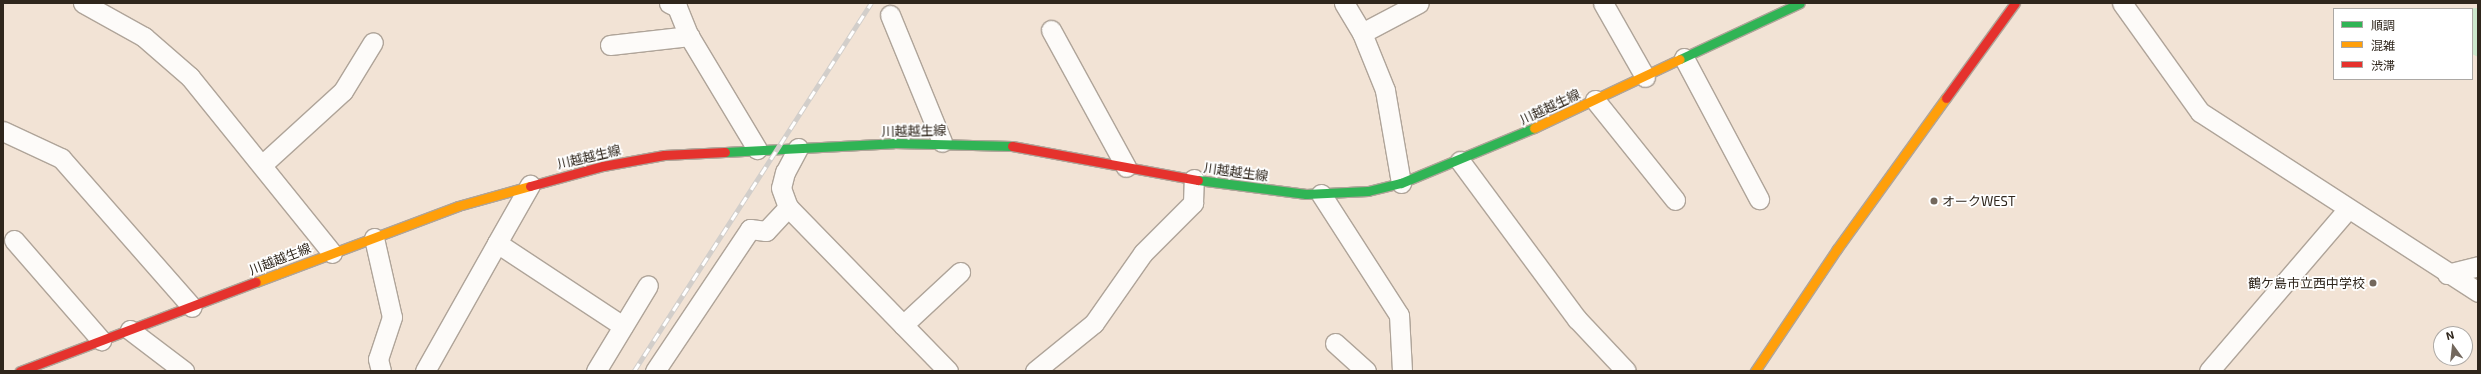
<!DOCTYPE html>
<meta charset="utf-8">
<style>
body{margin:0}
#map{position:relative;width:2481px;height:374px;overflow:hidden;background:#f2e3d5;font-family:"Exo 2","Noto Sans JP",sans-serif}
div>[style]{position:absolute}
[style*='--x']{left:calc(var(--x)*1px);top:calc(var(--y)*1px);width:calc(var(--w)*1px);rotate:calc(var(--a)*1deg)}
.green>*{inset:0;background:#cce7cc}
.roads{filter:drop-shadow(1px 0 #afa499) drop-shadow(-1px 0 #afa499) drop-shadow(0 1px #afa499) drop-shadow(0 -1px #afa499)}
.street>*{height:19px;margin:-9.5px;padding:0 9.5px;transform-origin:9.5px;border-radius:9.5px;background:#fdfbf9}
.fast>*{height:9px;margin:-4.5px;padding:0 4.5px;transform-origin:4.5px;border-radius:4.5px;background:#30b455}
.slow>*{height:9px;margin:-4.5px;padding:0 4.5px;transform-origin:4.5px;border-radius:4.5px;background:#ff9f0a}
.jam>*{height:9px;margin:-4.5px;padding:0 4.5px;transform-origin:4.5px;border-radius:4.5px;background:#e5322d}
.rail>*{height:4.5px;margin-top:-2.25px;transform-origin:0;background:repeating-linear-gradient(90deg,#fff 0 9px,#d2ceca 0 18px);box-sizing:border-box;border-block:1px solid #d2ceca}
.dots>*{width:11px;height:11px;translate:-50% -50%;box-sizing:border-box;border:2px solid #fff;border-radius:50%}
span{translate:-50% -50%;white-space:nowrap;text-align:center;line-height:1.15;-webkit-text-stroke:3.5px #fff;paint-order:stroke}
.street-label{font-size:13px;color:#2f261c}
.poi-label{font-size:13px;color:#2f261c}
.left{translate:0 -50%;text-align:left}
.right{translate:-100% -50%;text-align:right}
.frame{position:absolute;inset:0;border:4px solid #2f261c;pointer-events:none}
.legend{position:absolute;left:2333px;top:8px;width:140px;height:72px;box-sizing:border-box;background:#fff;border:1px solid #aca8a4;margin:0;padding:5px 7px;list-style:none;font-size:12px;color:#2f261c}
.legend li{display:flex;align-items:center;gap:8px;height:20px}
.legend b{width:20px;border:1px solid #aca8a4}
.north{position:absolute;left:2433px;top:326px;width:40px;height:40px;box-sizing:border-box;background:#fff;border:1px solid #aca8a4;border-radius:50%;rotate:345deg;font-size:11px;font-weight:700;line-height:16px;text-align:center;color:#2f261c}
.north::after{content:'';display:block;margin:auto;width:14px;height:18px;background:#73685d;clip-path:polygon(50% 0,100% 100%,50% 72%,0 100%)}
</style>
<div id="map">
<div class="green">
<div style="clip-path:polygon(2478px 8px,2478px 57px,2472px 54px,2472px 9px,2453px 9px)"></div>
</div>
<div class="roads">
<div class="street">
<div style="--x:83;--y:3;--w:70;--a:29.1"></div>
<div style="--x:144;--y:37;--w:61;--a:41"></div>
<div style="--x:190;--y:77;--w:226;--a:51.1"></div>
<div style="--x:669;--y:3;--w:9;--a:27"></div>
<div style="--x:677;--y:7;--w:31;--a:68"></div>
<div style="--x:689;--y:36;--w:132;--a:59"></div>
<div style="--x:1344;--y:3;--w:35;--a:59"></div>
<div style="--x:1603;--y:3;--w:85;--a:60.4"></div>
<div style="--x:2122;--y:3;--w:134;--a:54.4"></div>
<div style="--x:2200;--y:112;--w:331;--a:32.9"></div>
<div style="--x:890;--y:15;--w:137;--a:67.7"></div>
<div style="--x:1051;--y:30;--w:156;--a:61.3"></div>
<div style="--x:610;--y:45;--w:80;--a:-6.5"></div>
<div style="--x:1684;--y:58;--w:160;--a:62"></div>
<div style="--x:1595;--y:100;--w:128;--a:51.3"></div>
<div style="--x:3;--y:131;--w:64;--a:25"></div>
<div style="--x:61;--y:158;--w:198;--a:48.7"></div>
<div style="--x:798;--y:148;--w:27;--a:118"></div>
<div style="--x:785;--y:172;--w:16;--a:104"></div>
<div style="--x:781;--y:188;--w:20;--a:70"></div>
<div style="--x:788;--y:207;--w:229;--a:45.7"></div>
<div style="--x:1460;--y:161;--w:197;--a:53.5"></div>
<div style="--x:1577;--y:319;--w:71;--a:46.7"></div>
<div style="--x:263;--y:164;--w:108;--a:-42.4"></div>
<div style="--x:343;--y:91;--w:57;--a:-58.5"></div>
<div style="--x:1401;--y:183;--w:94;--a:-99.8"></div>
<div style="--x:1385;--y:90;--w:61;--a:-112"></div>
<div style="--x:1362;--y:33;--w:64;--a:-27.8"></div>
<div style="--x:1321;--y:194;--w:144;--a:57.2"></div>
<div style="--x:1399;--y:315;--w:56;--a:86.9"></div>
<div style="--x:374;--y:238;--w:81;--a:77.2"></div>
<div style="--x:392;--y:317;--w:44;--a:108.4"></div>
<div style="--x:378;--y:359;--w:12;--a:76"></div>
<div style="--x:14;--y:240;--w:133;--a:49"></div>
<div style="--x:497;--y:243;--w:67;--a:-60.4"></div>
<div style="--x:2447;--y:274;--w:32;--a:-14"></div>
<div style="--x:903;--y:325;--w:78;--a:-42.9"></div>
<div style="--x:130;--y:330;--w:68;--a:37.2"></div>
<div style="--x:1335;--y:343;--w:42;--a:42.1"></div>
<div style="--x:425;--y:371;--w:147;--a:-60.6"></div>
<div style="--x:497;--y:243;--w:151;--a:33.4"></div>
<div style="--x:596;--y:371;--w:100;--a:-58.8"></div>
<div style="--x:655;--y:371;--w:171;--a:-56.2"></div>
<div style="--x:750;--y:229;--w:16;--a:7"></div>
<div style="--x:766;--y:231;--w:33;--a:-47"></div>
<div style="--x:1035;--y:371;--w:76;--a:-39.1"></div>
<div style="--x:1094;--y:323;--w:85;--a:-55"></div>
<div style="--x:1143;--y:253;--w:71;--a:-45"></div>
<div style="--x:1193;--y:203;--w:24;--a:-88"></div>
<div style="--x:2209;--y:371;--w:212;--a:-49.4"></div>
</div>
<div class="fast">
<div style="--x:1680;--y:59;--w:132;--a:-25"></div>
<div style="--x:725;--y:152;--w:169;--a:-3"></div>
<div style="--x:894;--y:143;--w:118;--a:1.5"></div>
<div style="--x:1198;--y:180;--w:109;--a:7.4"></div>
<div style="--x:1306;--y:194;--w:62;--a:-2.8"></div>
<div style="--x:1368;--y:191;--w:34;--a:-14"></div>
<div style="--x:1401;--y:183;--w:144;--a:-22.5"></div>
</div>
<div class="slow">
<div style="--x:1534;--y:128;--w:161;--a:-25.3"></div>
<div style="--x:256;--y:282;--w:216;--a:-20.6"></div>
<div style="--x:458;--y:206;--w:75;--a:-15.5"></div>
<div style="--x:1755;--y:371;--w:147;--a:-56.1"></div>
<div style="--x:1837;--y:249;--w:186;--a:-54.2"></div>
</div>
<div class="jam">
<div style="--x:1946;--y:98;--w:117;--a:-54"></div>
<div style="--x:1012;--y:146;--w:189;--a:10.4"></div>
<div style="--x:530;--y:186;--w:76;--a:-15.3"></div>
<div style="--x:603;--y:166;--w:62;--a:-10.2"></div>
<div style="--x:664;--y:155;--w:61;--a:-2.8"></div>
<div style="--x:20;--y:371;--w:252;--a:-20.7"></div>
</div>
</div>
<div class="rail">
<div style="--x:634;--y:371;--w:438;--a:-57.2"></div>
</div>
<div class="dots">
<div style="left:1934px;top:201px;background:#73685d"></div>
<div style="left:2373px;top:283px;background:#73685d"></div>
</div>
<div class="street-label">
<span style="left:1550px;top:107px;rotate:-25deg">川越越生線</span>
<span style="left:914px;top:131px;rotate:-1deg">川越越生線</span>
<span style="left:589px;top:157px;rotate:-13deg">川越越生線</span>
<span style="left:1236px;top:172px;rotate:8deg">川越越生線</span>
<span style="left:280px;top:259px;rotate:-21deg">川越越生線</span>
</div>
<div class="poi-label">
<span class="left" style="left:1942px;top:201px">オークWEST</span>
<span class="right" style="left:2365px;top:283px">鶴ケ島市立西中学校</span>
</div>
<div class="frame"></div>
<ul class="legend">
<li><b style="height:5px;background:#30b455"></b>順調</li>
<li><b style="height:5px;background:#ff9f0a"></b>混雑</li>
<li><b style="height:5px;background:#e5322d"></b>渋滞</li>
</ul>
<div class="north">N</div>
</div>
